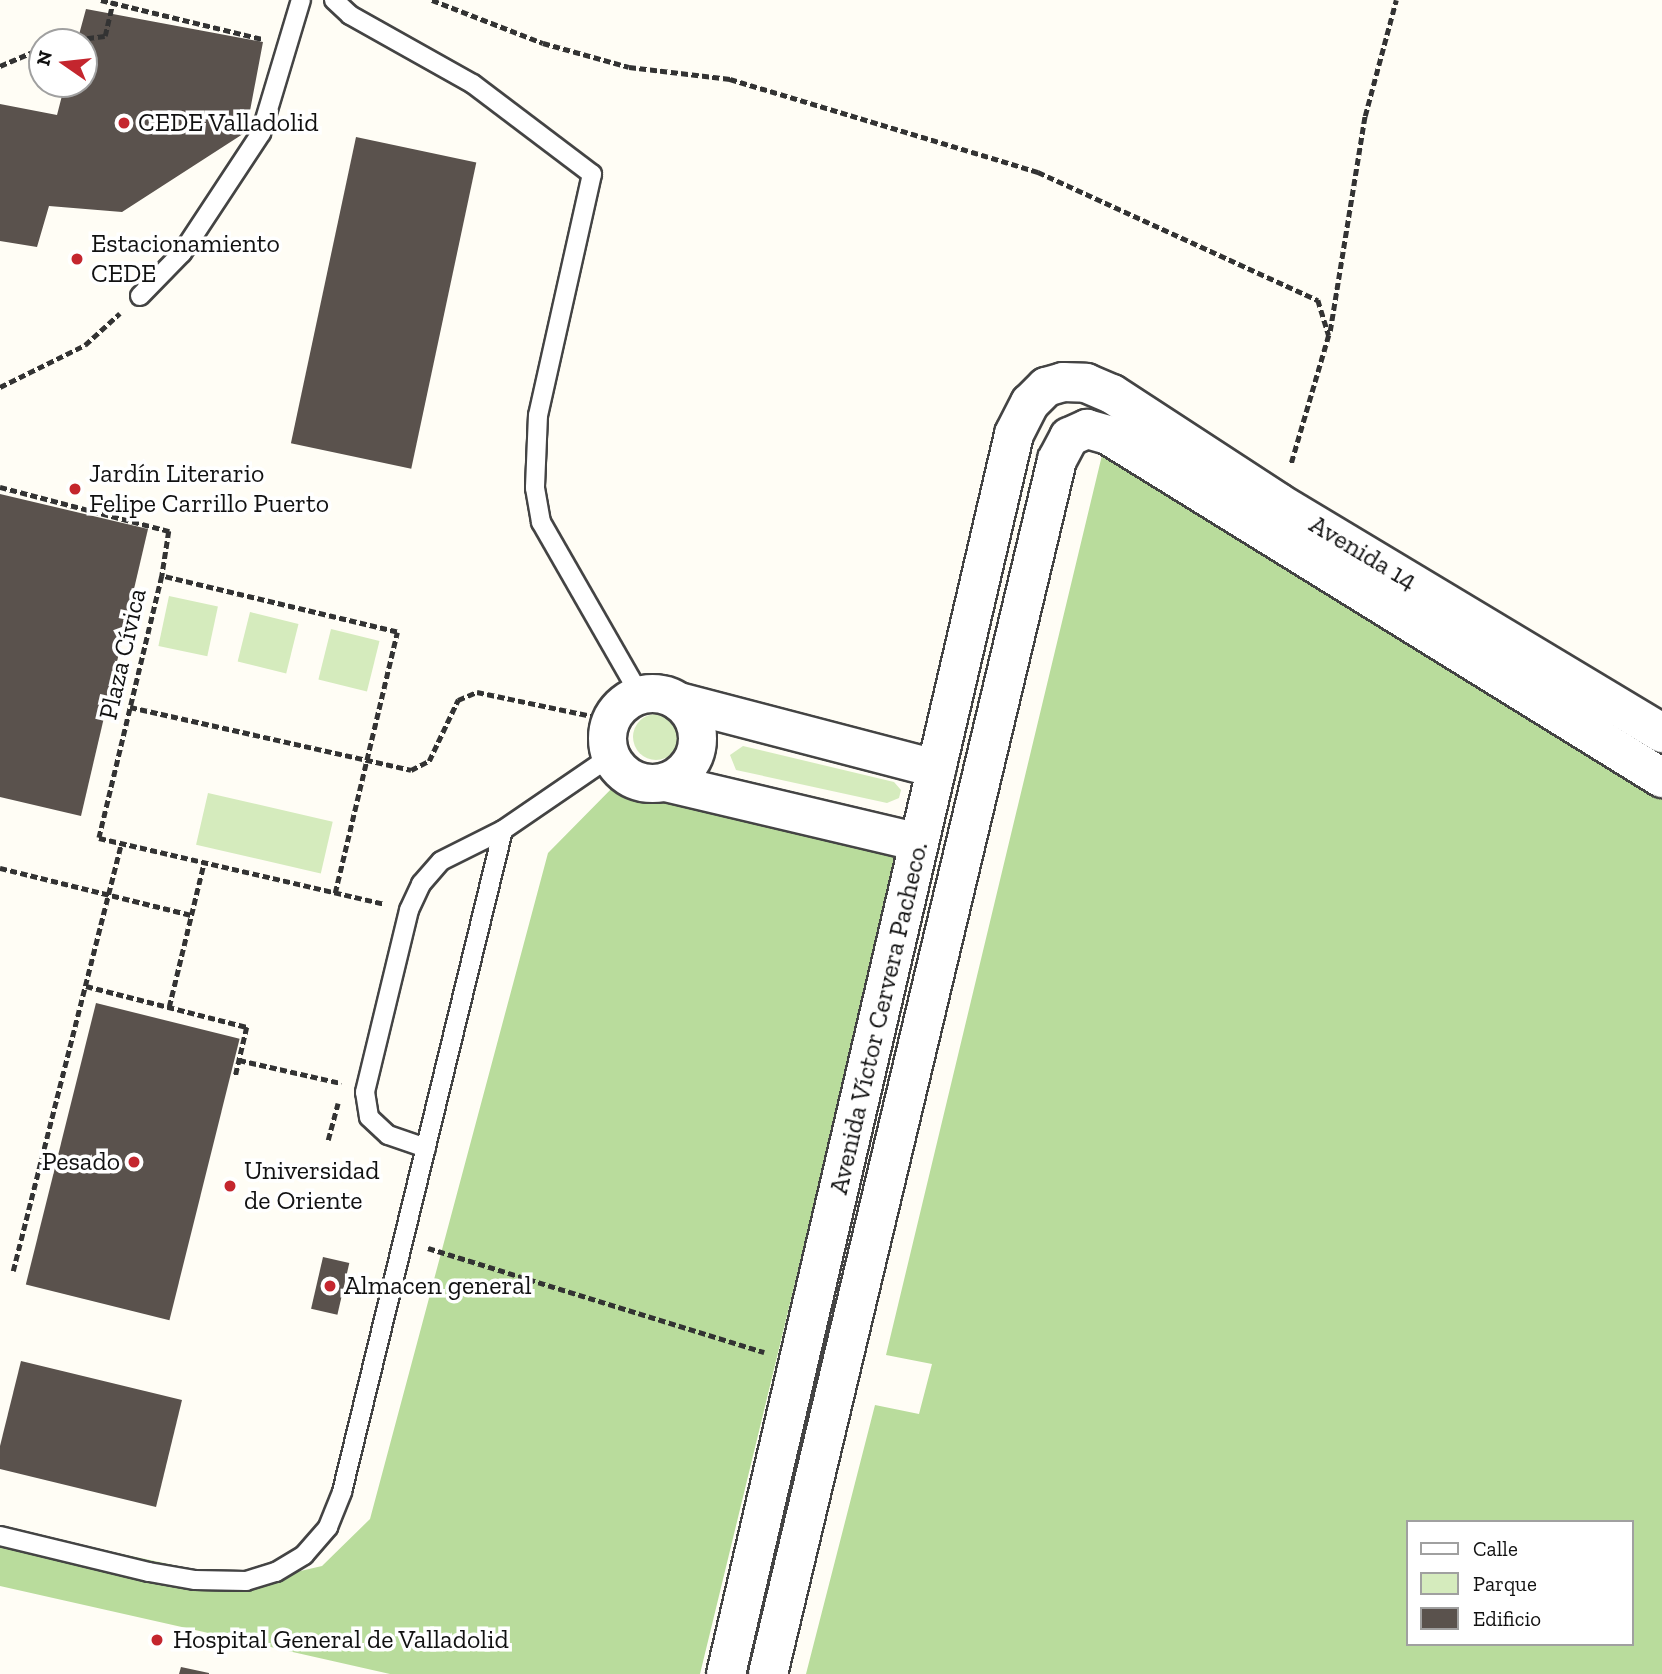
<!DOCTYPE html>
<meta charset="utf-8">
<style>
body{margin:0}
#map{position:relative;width:1662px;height:1674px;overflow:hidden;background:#fffdf5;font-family:"Zilla Slab",serif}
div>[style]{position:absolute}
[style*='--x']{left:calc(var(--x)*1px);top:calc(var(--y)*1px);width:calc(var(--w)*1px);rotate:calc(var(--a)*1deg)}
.green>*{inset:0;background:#d5ebbd;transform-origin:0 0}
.round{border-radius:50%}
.forest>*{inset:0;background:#b9dc9c}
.building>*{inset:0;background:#5a524d;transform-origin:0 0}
.path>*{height:4.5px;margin-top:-2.25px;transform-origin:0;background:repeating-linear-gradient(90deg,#333 0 7px,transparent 0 10.5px)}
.roads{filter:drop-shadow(2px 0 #444) drop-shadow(-2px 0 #444) drop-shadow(0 2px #444) drop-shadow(0 -2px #444)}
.service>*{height:18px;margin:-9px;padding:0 9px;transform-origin:9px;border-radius:9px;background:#fff}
.minor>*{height:37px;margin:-18.5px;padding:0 18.5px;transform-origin:18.5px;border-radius:18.5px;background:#fff}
.minor>.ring{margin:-18.5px;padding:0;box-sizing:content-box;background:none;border:37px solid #fff;border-radius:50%}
.tertiary>*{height:38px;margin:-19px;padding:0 19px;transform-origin:19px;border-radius:19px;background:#fff}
.dots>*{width:19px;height:19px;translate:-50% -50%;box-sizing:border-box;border:4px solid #fff;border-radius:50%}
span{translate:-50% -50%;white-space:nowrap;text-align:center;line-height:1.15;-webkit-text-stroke:7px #fff;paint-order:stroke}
.poi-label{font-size:26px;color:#111}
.left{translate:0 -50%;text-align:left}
.right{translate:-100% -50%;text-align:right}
.street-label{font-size:26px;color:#111}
.legend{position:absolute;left:1406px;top:1520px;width:228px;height:126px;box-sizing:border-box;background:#fff;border:2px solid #a0a0a0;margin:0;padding:9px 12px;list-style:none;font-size:21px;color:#111}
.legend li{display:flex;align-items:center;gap:14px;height:35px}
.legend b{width:35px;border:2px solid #a0a0a0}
.north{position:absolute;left:28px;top:28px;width:70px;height:70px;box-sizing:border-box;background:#fff;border:2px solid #a0a0a0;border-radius:50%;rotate:284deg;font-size:19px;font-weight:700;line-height:28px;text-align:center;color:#111}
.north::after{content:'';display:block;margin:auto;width:24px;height:32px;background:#c4262e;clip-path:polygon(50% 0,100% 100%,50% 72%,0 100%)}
</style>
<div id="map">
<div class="green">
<div style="left:169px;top:596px;width:50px;height:51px;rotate:12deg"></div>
<div style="left:250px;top:612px;width:50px;height:51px;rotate:14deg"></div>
<div style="left:331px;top:629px;width:50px;height:52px;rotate:14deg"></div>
<div class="round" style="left:633px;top:714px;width:46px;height:46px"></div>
<div style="clip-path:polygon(743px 746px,894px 782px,901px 790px,899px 798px,887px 803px,736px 770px,730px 755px)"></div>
<div style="left:208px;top:793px;width:128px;height:53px;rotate:13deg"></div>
</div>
<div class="forest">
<div style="clip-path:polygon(evenodd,1103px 451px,1662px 771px,1662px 1674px,806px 1674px,875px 1405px,919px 1414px,932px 1364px,886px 1355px,1103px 451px,1408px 1522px,1632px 1522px,1632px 1644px,1408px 1644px,1408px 1522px)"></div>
<div style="clip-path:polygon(620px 780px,903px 838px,700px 1674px,390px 1674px,0 1586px,0 1528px,253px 1582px,322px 1566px,370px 1519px,548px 853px)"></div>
</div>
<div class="building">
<div style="clip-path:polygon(86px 9px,263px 42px,246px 132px,122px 212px,49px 206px,37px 247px,0 241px,0 104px,57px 115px,65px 84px,84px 84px,84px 42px,77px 42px)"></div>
<div style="left:356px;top:137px;width:123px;height:313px;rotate:12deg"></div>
<div style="clip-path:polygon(0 494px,148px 529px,81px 816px,0 797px)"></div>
<div style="left:96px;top:1003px;width:148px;height:290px;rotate:14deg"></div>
<div style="left:323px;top:1257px;width:27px;height:53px;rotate:13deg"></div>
<div style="clip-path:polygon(21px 1361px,182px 1400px,156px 1507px,0 1469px,0 1446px)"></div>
<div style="clip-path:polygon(181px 1667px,209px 1673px,209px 1674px,179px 1674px)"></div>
</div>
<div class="path">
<div style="--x:101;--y:0;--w:166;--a:13.6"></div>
<div style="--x:432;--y:0;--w:119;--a:21.2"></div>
<div style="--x:543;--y:43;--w:89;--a:15.6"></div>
<div style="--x:629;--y:67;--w:102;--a:6.8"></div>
<div style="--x:730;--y:79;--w:322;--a:16.8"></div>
<div style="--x:1038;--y:172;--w:308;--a:24.6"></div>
<div style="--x:1318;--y:300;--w:37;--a:73"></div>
<div style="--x:1329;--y:335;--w:135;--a:106.3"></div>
<div style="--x:56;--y:42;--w:49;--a:-7"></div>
<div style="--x:105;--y:36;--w:36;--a:-77"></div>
<div style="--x:0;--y:66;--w:46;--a:-23.2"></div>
<div style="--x:1330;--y:331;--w:218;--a:-80.8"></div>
<div style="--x:1365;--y:116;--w:120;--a:-75"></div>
<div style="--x:0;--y:387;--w:95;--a:-26.3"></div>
<div style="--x:85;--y:345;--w:47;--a:-42.4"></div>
<div style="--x:0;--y:487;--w:175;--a:14.6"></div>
<div style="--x:169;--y:531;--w:46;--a:98.8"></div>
<div style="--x:130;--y:707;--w:288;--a:12.6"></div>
<div style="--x:411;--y:770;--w:20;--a:-27"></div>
<div style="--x:429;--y:761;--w:68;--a:-64.6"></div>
<div style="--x:458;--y:700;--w:21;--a:-23"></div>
<div style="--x:477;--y:692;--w:137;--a:11.8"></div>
<div style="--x:0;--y:868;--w:197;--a:13.8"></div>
<div style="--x:335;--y:893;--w:268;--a:-76.6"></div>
<div style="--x:397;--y:632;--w:242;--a:-166.6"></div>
<div style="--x:162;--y:576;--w:269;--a:103.5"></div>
<div style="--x:99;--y:838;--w:293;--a:13"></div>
<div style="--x:86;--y:986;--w:166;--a:14.3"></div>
<div style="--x:247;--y:1027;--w:52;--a:103.2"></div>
<div style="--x:169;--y:1007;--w:149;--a:-76.4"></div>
<div style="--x:239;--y:1060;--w:105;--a:12.7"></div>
<div style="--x:328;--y:1140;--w:38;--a:-75"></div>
<div style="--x:428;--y:1248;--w:352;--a:17.2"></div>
<div style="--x:13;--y:1271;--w:441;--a:-75.8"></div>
</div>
<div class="roads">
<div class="service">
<div style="--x:334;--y:0;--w:22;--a:43"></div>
<div style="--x:350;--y:15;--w:141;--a:29.3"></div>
<div style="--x:473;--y:84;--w:149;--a:37.1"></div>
<div style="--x:592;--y:174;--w:247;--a:102.6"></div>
<div style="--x:538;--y:415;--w:73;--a:92.4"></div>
<div style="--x:535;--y:488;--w:35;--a:80"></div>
<div style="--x:541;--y:522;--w:199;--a:60.2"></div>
<div style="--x:140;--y:296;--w:60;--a:-45.7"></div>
<div style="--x:182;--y:253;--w:144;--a:-56.6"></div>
<div style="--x:261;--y:133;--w:139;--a:-73.3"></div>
<div style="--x:426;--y:1148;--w:40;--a:-161.1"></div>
<div style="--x:388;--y:1135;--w:26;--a:-137"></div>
<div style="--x:369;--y:1117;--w:25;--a:-99"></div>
<div style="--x:365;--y:1092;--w:187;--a:-76.4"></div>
<div style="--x:409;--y:910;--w:29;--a:-65"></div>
<div style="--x:421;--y:884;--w:30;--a:-49"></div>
<div style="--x:441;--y:861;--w:69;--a:-26.6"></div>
<div style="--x:503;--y:830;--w:131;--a:-34.4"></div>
<div style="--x:0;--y:1536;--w:153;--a:13.6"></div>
<div style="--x:149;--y:1572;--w:47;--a:9.9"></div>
<div style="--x:195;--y:1580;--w:51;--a:1.1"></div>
<div style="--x:246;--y:1581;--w:31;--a:-17"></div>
<div style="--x:276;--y:1572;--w:33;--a:-31"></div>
<div style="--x:304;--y:1555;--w:37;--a:-49"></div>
<div style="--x:328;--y:1527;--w:38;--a:-68"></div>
<div style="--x:342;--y:1492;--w:681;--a:-76.33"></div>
</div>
<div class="minor">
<div class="ring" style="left:607px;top:693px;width:53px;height:53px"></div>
<div style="--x:678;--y:701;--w:267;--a:14.6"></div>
<div style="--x:665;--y:782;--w:260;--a:13.3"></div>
</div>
<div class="tertiary">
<div style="--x:1069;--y:437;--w:20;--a:-24"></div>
<div style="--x:1087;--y:429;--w:22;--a:16"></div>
<div style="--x:1108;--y:435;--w:652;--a:31.76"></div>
<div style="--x:726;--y:1674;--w:1273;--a:-76.92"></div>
<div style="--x:1014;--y:434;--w:35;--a:-63"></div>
<div style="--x:1030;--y:403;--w:23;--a:-45"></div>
<div style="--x:1046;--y:387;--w:18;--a:-16"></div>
<div style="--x:1063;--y:382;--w:23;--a:2"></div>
<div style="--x:1086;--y:383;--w:28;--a:23"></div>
<div style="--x:1112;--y:394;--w:199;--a:33.1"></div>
<div style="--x:1279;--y:503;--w:447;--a:31"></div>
<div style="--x:768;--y:1674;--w:1248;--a:-76.61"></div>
<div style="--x:1057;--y:460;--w:26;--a:-62"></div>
</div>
</div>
<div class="dots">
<div style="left:124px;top:123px;background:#c4262e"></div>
<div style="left:77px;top:259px;background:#c4262e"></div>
<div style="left:75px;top:489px;background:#c4262e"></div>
<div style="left:134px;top:1162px;background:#c4262e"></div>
<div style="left:230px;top:1186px;background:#c4262e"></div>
<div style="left:330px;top:1286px;background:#c4262e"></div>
<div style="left:157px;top:1640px;background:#c4262e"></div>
</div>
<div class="poi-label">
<span class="left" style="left:138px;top:123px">CEDE Valladolid</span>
<span class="left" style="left:91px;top:259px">Estacionamiento<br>CEDE</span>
<span class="left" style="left:89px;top:489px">Jardín Literario<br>Felipe Carrillo Puerto</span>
<span class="right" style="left:120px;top:1162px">Pesado</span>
<span class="left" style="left:244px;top:1186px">Universidad<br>de Oriente</span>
<span class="left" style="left:344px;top:1286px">Almacen general</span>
<span class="left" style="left:173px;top:1640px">Hospital General de Valladolid</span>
</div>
<div class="street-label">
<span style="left:1363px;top:553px;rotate:31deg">Avenida 14</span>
<span style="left:123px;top:654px;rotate:-77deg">Plaza Cívica</span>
<span style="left:879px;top:1018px;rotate:-77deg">Avenida Víctor Cervera Pacheco.</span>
</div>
<ul class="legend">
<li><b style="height:9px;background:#fff"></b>Calle</li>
<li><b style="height:19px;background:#d5ebbd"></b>Parque</li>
<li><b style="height:19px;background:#5a524d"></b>Edificio</li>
</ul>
<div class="north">N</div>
</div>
